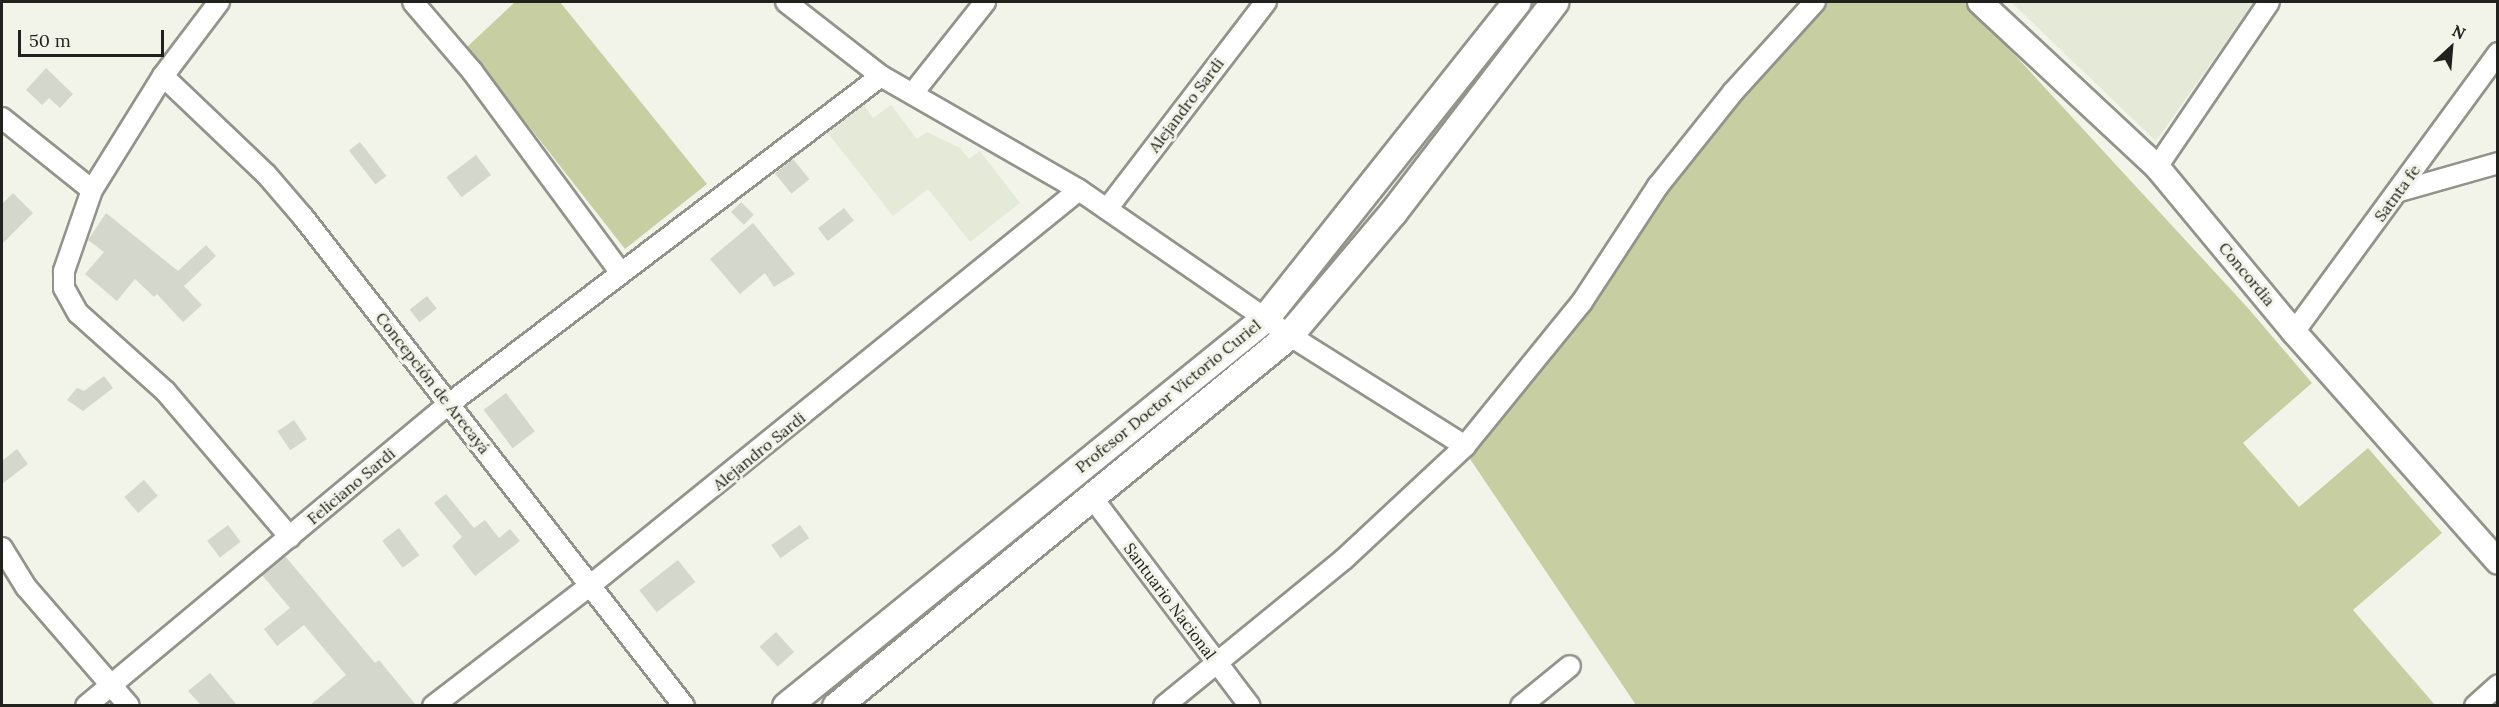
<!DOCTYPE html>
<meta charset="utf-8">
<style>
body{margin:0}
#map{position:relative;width:2499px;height:707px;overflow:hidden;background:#f2f4e9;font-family:Lora,serif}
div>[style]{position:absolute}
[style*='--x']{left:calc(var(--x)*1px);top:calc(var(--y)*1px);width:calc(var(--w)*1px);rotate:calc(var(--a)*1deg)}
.built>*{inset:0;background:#e5e9d7}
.green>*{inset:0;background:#c6cea2}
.building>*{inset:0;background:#d4d7cc;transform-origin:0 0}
.roads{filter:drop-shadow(2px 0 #92948b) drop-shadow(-2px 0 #92948b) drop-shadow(0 2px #92948b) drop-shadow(0 -2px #92948b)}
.minor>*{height:20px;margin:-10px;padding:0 10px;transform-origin:10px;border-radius:10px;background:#fff}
.tertiary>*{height:24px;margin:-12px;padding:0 12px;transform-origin:12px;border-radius:12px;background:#fff}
.secondary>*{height:27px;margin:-13.5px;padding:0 13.5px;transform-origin:13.5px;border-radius:13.5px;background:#fff}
span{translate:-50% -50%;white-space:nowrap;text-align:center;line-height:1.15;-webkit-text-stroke:6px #f2f4e9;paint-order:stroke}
.street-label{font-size:16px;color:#21221e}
.frame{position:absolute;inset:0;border:3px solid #21221e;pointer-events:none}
.north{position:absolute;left:2421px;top:18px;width:60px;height:60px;-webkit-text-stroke:4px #f2f4e9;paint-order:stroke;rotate:26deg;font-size:16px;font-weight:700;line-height:24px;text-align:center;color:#21221e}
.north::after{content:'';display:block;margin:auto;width:21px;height:27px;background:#21221e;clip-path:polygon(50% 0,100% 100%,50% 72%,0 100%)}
.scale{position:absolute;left:18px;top:30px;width:146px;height:27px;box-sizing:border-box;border:3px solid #21221e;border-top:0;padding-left:8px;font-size:18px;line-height:21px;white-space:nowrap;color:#21221e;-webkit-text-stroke:4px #f2f4e9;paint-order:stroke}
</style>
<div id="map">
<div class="built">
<div style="clip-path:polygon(2011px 2px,2254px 2px,2156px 141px)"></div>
<div style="clip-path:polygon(864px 105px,873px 118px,891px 105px,917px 139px,927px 132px,960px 148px,969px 159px,980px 151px,1020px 203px,970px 242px,928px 189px,893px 216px,828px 133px)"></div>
</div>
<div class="green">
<div style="clip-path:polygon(515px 2px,560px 2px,707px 184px,625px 249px,467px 47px)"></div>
<div style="clip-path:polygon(1808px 2px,1966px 2px,2247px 307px,2312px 383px,2243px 443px,2299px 507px,2368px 448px,2442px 533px,2353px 610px,2435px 705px,1636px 705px,1464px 450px)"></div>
</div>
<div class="building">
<div style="clip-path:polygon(46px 68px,73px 94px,60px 108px,49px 98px,42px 105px,26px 90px)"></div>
<div style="left:360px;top:142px;width:43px;height:14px;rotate:52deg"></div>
<div style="left:476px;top:155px;width:25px;height:37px;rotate:53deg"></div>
<div style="left:793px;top:159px;width:26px;height:23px;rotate:51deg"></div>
<div style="clip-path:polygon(13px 193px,33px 213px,2px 244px,2px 204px)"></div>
<div style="left:741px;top:202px;width:18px;height:14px;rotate:45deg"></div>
<div style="left:844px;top:208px;width:16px;height:33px;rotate:52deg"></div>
<div style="clip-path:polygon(106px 213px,178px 271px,206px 245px,216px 256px,184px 286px,202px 305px,183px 322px,157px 294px,154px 297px,135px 279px,117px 301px,85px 274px,104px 252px,88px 240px)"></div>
<div style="clip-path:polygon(753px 223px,795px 274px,774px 287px,765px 273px,740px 294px,710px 259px)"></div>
<div style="left:427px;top:296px;width:16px;height:22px;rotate:52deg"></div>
<div style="clip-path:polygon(104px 376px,113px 388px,83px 411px,67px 400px,77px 388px,84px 391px)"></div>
<div style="left:506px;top:393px;width:48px;height:28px;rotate:53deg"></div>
<div style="left:294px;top:420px;width:23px;height:20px;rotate:56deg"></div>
<div style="clip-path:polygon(17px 449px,28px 464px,2px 484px,2px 461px)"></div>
<div style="left:144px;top:480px;width:21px;height:26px;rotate:49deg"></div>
<div style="clip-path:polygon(446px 494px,474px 528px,485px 520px,499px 538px,510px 529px,520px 541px,475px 576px,452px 546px,462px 537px,434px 503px)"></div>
<div style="left:228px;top:525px;width:21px;height:26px;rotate:53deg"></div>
<div style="left:800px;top:525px;width:16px;height:35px;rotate:55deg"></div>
<div style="left:399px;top:528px;width:34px;height:21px;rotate:53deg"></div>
<div style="clip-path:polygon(285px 556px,375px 663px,379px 660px,416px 705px,310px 705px,346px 675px,304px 625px,277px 646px,264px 629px,290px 608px,262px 575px)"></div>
<div style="left:678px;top:560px;width:28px;height:49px;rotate:52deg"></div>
<div style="left:776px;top:632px;width:27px;height:22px;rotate:48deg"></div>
<div style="clip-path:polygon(210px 673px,237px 705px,201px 705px,188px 691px)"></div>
</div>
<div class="roads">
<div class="minor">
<div style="--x:219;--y:2;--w:93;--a:127.1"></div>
<div style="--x:163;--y:76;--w:134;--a:121.9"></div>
<div style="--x:92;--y:190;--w:86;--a:109.1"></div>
<div style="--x:64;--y:271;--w:17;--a:90"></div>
<div style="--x:64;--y:288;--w:29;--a:61"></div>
<div style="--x:78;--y:313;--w:118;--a:41.9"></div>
<div style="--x:166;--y:392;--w:191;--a:49.5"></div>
<div style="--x:413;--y:2;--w:91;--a:49.5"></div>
<div style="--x:472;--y:71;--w:250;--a:53.6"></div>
<div style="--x:786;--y:2;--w:120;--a:37.9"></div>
<div style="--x:881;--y:76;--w:228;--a:29.9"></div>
<div style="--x:1079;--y:190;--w:255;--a:34.6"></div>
<div style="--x:1289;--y:335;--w:208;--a:32.2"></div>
<div style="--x:163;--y:76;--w:142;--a:43.6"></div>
<div style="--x:266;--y:174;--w:57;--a:49.3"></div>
<div style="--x:303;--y:217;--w:620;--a:52.08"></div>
<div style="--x:913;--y:93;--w:116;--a:-51.6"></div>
<div style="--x:2;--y:118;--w:115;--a:38.7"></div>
<div style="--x:2157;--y:167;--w:199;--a:-55.8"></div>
<div style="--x:2400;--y:191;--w:102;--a:-15.9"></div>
<div style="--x:1107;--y:209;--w:261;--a:-52.5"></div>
<div style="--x:2294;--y:332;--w:346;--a:-53.8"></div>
<div style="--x:1091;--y:496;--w:263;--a:52.9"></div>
<div style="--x:2;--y:548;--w:46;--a:58.4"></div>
<div style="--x:26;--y:587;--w:157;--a:49.1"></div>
<div style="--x:86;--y:706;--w:472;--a:-39.8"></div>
<div style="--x:449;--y:404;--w:542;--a:-37.21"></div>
<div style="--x:433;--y:706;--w:200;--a:-37.5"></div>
<div style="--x:592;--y:584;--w:626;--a:-38.97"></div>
<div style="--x:1164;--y:706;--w:232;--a:-39.2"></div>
<div style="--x:1344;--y:559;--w:166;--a:-43"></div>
<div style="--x:1465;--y:446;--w:186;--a:-50.9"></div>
<div style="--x:1582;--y:302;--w:139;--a:-56.8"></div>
<div style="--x:1658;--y:186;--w:120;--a:-51.4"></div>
<div style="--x:1733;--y:92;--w:122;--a:-47.7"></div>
<div style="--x:1521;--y:706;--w:63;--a:-39.2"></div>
<div style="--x:2475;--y:706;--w:31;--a:-42"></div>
</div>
<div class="tertiary">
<div style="--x:1980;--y:2;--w:242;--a:43"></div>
<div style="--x:2157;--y:167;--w:214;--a:50.3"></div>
<div style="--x:2294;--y:332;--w:307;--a:48.4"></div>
</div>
<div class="secondary">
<div style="--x:786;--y:706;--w:616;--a:-39.01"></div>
<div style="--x:1265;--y:318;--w:404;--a:-51.5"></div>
<div style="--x:836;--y:706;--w:586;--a:-39.32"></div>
<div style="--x:1289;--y:335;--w:161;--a:-49.8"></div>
<div style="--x:1393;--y:212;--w:265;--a:-52.5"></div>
</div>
</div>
<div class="street-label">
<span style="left:1186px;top:105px;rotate:-53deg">Alejandro Sardi</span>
<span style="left:2397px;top:193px;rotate:-54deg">Satnta fe</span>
<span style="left:2247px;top:274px;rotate:50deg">Concordia</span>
<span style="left:433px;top:383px;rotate:52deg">Concepción de Arecayá</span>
<span style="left:1168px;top:396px;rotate:-39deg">Profesor Doctor Victorio Curiel</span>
<span style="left:759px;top:451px;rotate:-39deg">Alejandro Sardi</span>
<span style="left:351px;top:486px;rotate:-40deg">Feliciano Sardi</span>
<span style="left:1170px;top:601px;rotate:53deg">Santuario Nacional</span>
</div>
<div class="frame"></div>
<div class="north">N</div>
<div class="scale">50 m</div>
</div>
